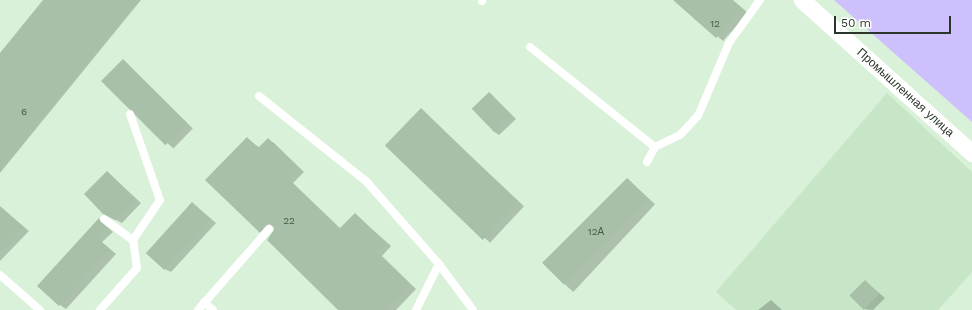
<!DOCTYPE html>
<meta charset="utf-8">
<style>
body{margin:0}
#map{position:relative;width:972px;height:310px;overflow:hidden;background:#d8f1d8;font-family:"Work Sans",sans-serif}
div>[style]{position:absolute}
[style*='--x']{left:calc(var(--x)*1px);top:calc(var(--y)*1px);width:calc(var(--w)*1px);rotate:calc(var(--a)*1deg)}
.built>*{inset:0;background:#c7e5c7}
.green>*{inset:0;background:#cec0fc}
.shadow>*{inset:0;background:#0003;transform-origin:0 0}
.building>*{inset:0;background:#a8c0a7;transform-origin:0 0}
.service>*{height:8px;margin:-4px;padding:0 4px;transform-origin:4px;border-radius:4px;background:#fff}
.minor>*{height:17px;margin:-8.5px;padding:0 8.5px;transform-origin:8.5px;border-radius:8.5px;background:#fff}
span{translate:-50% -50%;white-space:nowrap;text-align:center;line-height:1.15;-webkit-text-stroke:3px #fff;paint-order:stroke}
.number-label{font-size:10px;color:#4a584a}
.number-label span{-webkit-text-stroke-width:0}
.street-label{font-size:12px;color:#2b352b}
.scale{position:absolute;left:834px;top:16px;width:117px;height:18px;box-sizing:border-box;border:2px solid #2b352b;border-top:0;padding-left:5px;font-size:12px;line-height:14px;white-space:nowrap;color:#2b352b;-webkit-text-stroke:3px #fff;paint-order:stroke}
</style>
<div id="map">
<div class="built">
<div style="clip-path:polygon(887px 93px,972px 172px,972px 272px,938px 310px,736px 310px,716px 292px)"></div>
</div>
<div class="green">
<div style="clip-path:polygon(834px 0,972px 0,972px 122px)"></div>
</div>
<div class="shadow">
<div style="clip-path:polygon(44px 0,141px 0,0 173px,0 55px)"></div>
<div style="clip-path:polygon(675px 0,733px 0,748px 13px,723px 41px)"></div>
<div style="left:123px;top:61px;width:97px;height:28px;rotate:44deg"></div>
<div style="clip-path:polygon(490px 93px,516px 119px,499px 135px,493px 131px)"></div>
<div style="left:421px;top:110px;width:141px;height:50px;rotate:43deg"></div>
<div style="clip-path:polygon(247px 138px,260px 148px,268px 140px,274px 143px,304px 172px,293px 183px,341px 229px,355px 214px,391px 246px,382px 256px,416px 289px,396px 310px,339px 310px,274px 226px,265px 235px,259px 232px)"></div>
<div style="clip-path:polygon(107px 172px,141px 203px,122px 223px,110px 217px)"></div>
<div style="left:628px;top:179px;width:37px;height:120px;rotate:43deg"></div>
<div style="clip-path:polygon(192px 203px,216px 223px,171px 272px,165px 269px)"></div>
<div style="clip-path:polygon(2px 208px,29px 231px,0 261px,0 210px)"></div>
<div style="clip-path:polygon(99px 220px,113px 232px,102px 242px,116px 254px,66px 309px,60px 305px)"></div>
<div style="clip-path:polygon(865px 281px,885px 298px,873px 310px,864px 309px)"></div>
<div style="clip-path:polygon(771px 300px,782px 310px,758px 310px)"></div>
</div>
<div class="building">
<div style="clip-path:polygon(43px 0,138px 0,0 170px,0 53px)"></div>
<div style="clip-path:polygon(673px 0,732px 0,742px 9px,716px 38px)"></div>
<div style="left:123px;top:59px;width:91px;height:31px;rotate:45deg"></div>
<div style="left:489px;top:92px;width:32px;height:24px;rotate:46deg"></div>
<div style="left:421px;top:108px;width:136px;height:52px;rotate:44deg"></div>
<div style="clip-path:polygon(247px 137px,258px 148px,268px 138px,299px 168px,288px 179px,339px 229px,355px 213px,385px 242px,376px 252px,410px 285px,386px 310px,338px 310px,267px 240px,274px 230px,273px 225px,267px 224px,259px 232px,205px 180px)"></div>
<div style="clip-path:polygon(107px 171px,136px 199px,115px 220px,103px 214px,84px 194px)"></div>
<div style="left:627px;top:178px;width:31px;height:120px;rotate:45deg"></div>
<div style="left:192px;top:202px;width:25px;height:69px;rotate:42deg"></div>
<div style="clip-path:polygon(0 206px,23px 227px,0 252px)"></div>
<div style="clip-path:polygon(99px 218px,107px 228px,97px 238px,110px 250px,59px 306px,37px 286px)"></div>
<div style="left:865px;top:280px;width:20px;height:22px;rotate:45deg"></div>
</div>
<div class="service">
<div style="--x:482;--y:0;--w:1;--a:90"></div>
<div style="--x:530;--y:47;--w:160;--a:38.7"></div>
<div style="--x:655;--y:147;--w:28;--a:-26"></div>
<div style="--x:680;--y:135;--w:26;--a:-47"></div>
<div style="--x:698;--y:116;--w:79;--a:-67"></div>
<div style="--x:729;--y:43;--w:53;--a:-54.2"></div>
<div style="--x:259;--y:96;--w:137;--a:38.5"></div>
<div style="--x:366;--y:181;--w:111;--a:48.7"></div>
<div style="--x:647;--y:162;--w:17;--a:-62"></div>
<div style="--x:104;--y:219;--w:36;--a:36"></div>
<div style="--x:0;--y:275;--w:53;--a:41.2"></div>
<div style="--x:204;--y:302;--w:12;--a:42"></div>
<div style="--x:100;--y:310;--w:56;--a:-48.6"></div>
<div style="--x:137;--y:268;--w:28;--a:-98"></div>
<div style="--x:133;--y:240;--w:48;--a:-56"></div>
<div style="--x:160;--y:200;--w:91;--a:-109.2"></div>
<div style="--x:198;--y:310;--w:108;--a:-48.8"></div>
<div style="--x:416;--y:310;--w:51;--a:-63.4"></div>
<div style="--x:439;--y:264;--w:57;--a:53.5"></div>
</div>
<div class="minor">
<div style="--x:802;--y:0;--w:229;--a:42"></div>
</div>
<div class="number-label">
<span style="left:715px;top:24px">12</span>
<span style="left:24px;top:112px">6</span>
<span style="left:289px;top:221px">22</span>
<span style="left:596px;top:232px">12А</span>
</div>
<div class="street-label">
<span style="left:905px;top:93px;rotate:42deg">Промышленная улица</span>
</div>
<div class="scale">50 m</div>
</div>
